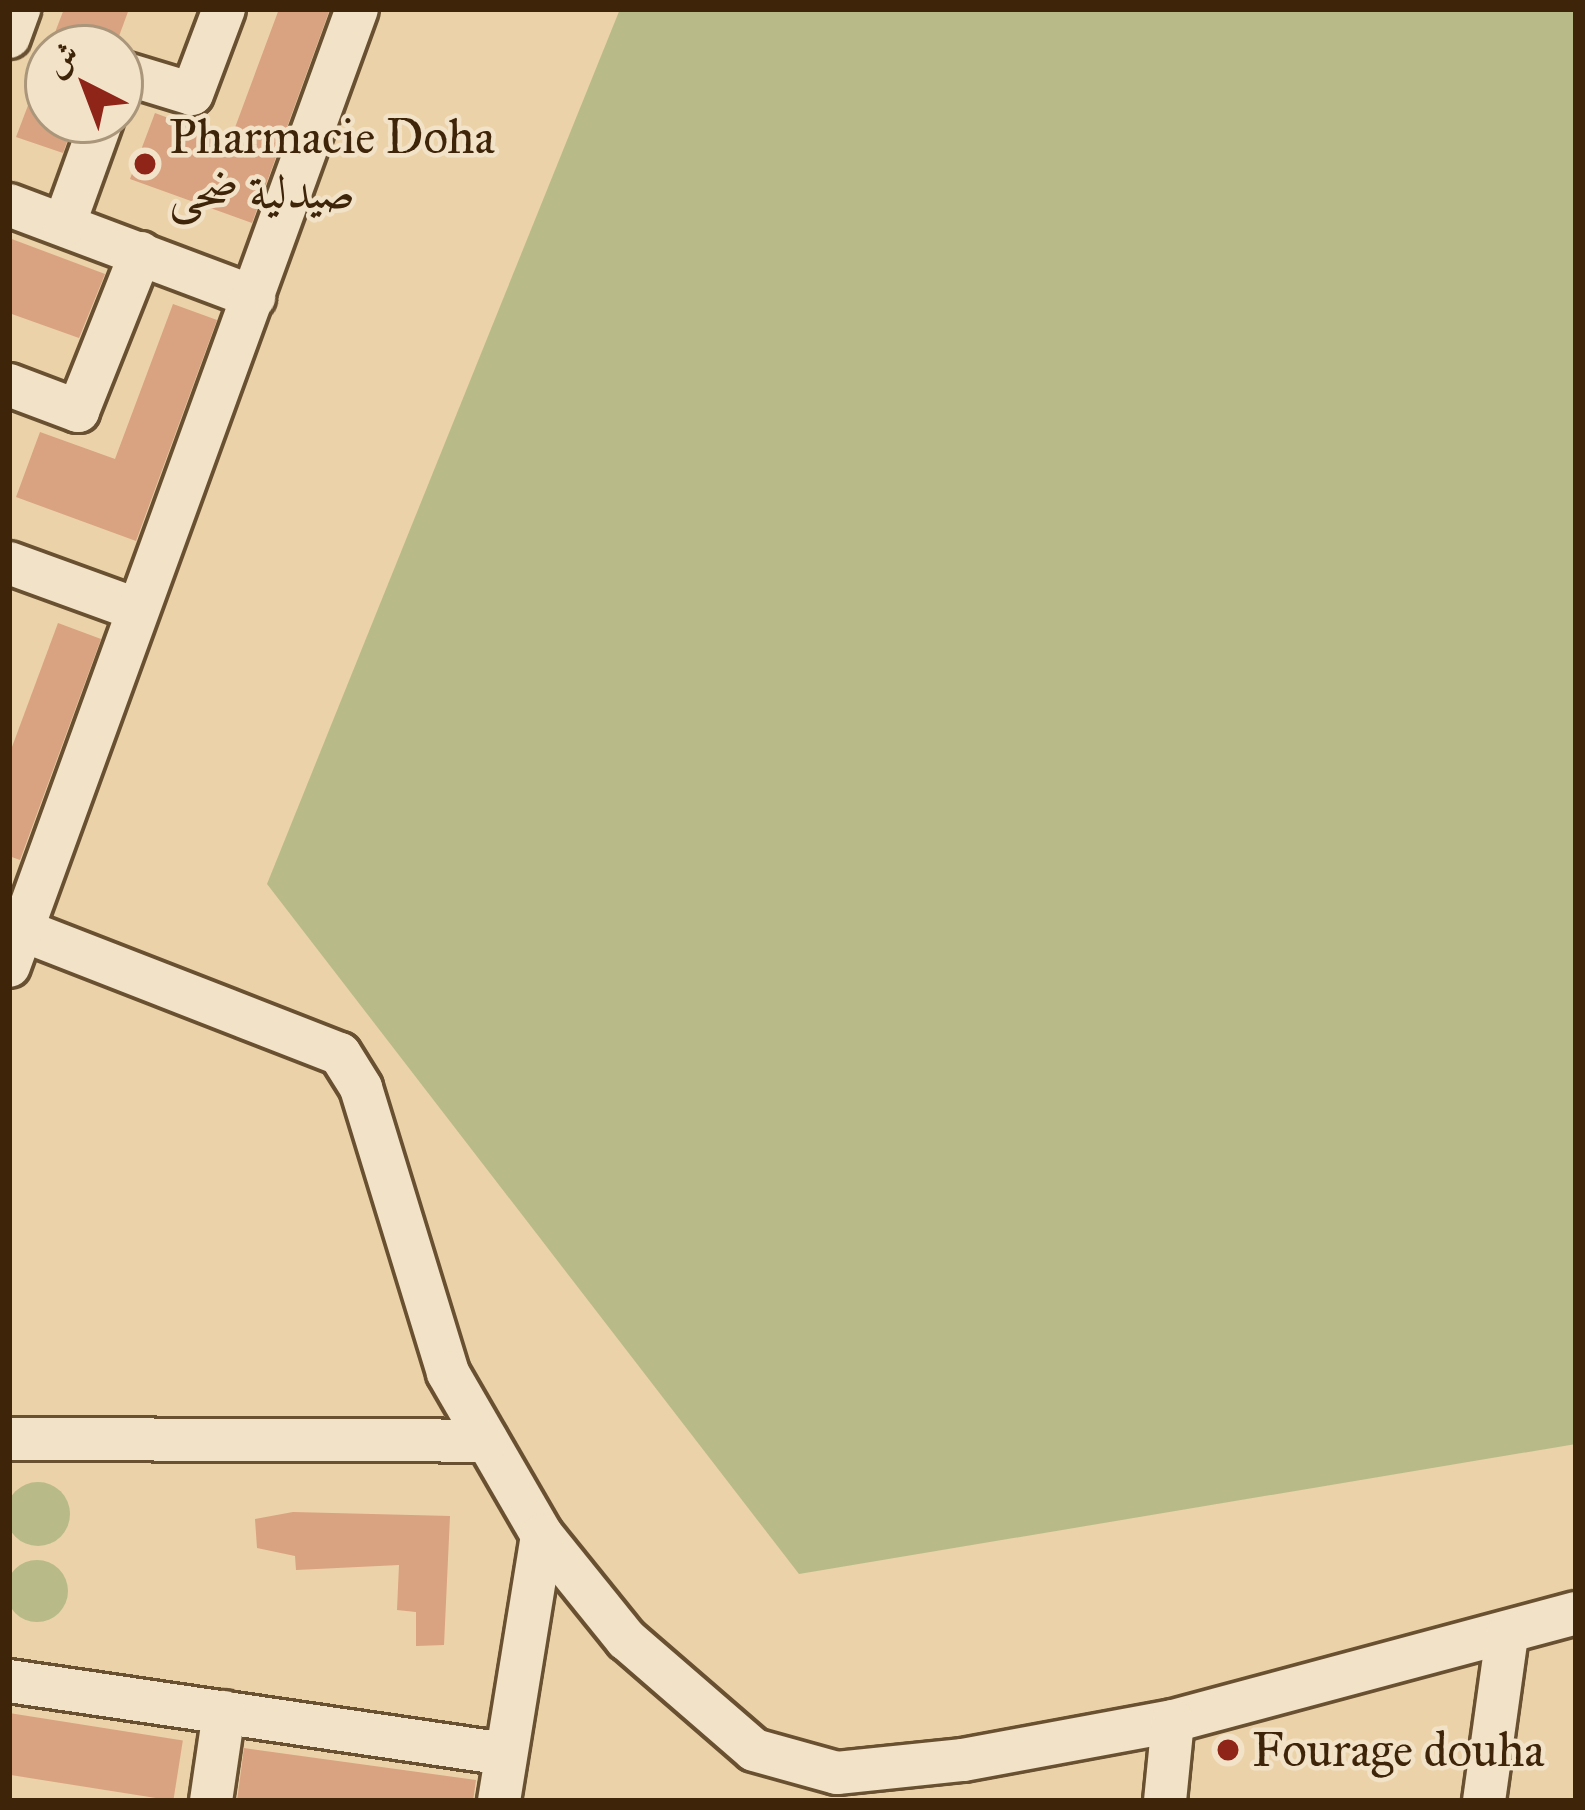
<!DOCTYPE html>
<meta charset="utf-8">
<style>
body{margin:0}
#map{position:relative;width:1585px;height:1810px;overflow:hidden;background:#ebd2a9;font-family:"IM FELL Great Primer",Amiri,serif}
div>[style]{position:absolute}
[style*='--x']{left:calc(var(--x)*1px);top:calc(var(--y)*1px);width:calc(var(--w)*1px);rotate:calc(var(--a)*1deg)}
.green>*{inset:0;background:#b8bb87}
.round{border-radius:50%}
.building>*{inset:0;background:#d9a280;transform-origin:0 0}
.roads{filter:drop-shadow(3px 0 #695031) drop-shadow(-3px 0 #695031) drop-shadow(0 3px #695031) drop-shadow(0 -3px #695031)}
.minor>*{height:42px;margin:-21px;padding:0 21px;transform-origin:21px;border-radius:21px;background:#f2e2c7}
.dots>*{width:33px;height:33px;translate:-50% -50%;box-sizing:border-box;border:6px solid #f2e2c7;border-radius:50%}
span{translate:-50% -50%;white-space:nowrap;text-align:center;line-height:1.15;-webkit-text-stroke:9px #f2e2c7;paint-order:stroke}
.poi-label{font-size:48px;color:#3e2409}
.left{translate:0 -50%;text-align:left}
.frame{position:absolute;inset:0;border:12px solid #3e2409;pointer-events:none}
.north{position:absolute;left:24px;top:24px;width:120px;height:120px;box-sizing:border-box;background:#f2e2c7;border:3px solid #aa967b;border-radius:50%;rotate:318deg;font-size:33px;font-weight:700;line-height:48px;text-align:center;color:#3e2409}
.north::after{content:'';display:block;margin:auto;width:42px;height:54px;background:#8f2418;clip-path:polygon(50% 0,100% 100%,50% 72%,0 100%)}
</style>
<div id="map">
<div class="green">
<div style="clip-path:polygon(620px 9px,1576px 9px,1576px 1444px,799px 1574px,267px 884px)"></div>
<div class="round" style="left:6px;top:1482px;width:64px;height:64px"></div>
<div class="round" style="left:6px;top:1560px;width:62px;height:62px"></div>
</div>
<div class="building">
<div style="clip-path:polygon(64px 9px,129px 9px,115px 47px,49px 48px)"></div>
<div style="clip-path:polygon(279px 9px,330px 9px,252px 223px,130px 179px,155px 113px,230px 141px)"></div>
<div style="clip-path:polygon(46px 58px,48px 120px,75px 120px,63px 153px,16px 137px)"></div>
<div style="clip-path:polygon(9px 238px,105px 274px,79px 338px,9px 313px)"></div>
<div style="clip-path:polygon(173px 304px,217px 320px,136px 541px,16px 497px,40px 432px,115px 459px)"></div>
<div style="clip-path:polygon(58px 623px,101px 639px,20px 860px,9px 856px,9px 755px)"></div>
<div style="clip-path:polygon(293px 1512px,450px 1516px,444px 1645px,416px 1646px,416px 1612px,397px 1610px,399px 1565px,296px 1570px,295px 1556px,257px 1548px,255px 1519px)"></div>
<div style="left:9px;top:1713px;width:176px;height:61px;rotate:9deg"></div>
<div style="clip-path:polygon(244px 1748px,476px 1780px,473px 1801px,237px 1801px)"></div>
</div>
<div class="roads">
<div class="minor">
<div style="--x:9;--y:37;--w:30;--a:-70"></div>
<div style="--x:120;--y:72;--w:75;--a:17"></div>
<div style="--x:192;--y:94;--w:91;--a:-69.4"></div>
<div style="--x:9;--y:205;--w:262;--a:20.6"></div>
<div style="--x:64;--y:225;--w:112;--a:-70.1"></div>
<div style="--x:9;--y:385;--w:74;--a:20.6"></div>
<div style="--x:78;--y:411;--w:170;--a:-68.3"></div>
<div style="--x:9;--y:563;--w:137;--a:20"></div>
<div style="--x:9;--y:925;--w:355;--a:21.3"></div>
<div style="--x:340;--y:1054;--w:40;--a:58"></div>
<div style="--x:361;--y:1088;--w:298;--a:73"></div>
<div style="--x:448;--y:1373;--w:187;--a:59.9"></div>
<div style="--x:542;--y:1535;--w:134;--a:51.1"></div>
<div style="--x:626;--y:1639;--w:169;--a:40.9"></div>
<div style="--x:754;--y:1750;--w:86;--a:15.5"></div>
<div style="--x:837;--y:1773;--w:127;--a:-5.9"></div>
<div style="--x:963;--y:1760;--w:214;--a:-10.5"></div>
<div style="--x:1173;--y:1721;--w:417;--a:-15"></div>
<div style="--x:9;--y:966;--w:1018;--a:-70.02"></div>
<div style="--x:9;--y:1439;--w:478;--a:0.2"></div>
<div style="--x:9;--y:1681;--w:501;--a:8.37"></div>
<div style="--x:211;--y:1801;--w:90;--a:-81.7"></div>
<div style="--x:499;--y:1801;--w:269;--a:-80.8"></div>
<div style="--x:1165;--y:1801;--w:80;--a:-84.3"></div>
<div style="--x:1484;--y:1801;--w:167;--a:-82.1"></div>
</div>
</div>
<div class="dots">
<div style="left:145px;top:164px;background:#8f2418"></div>
<div style="left:1228px;top:1750px;background:#8f2418"></div>
</div>
<div class="poi-label">
<span class="left" style="left:169px;top:164px">Pharmacie Doha<br>صيدلية ضحى</span>
<span class="left" style="left:1252px;top:1750px">Fourage douha</span>
</div>
<div class="frame"></div>
<div class="north">ش</div>
</div>
